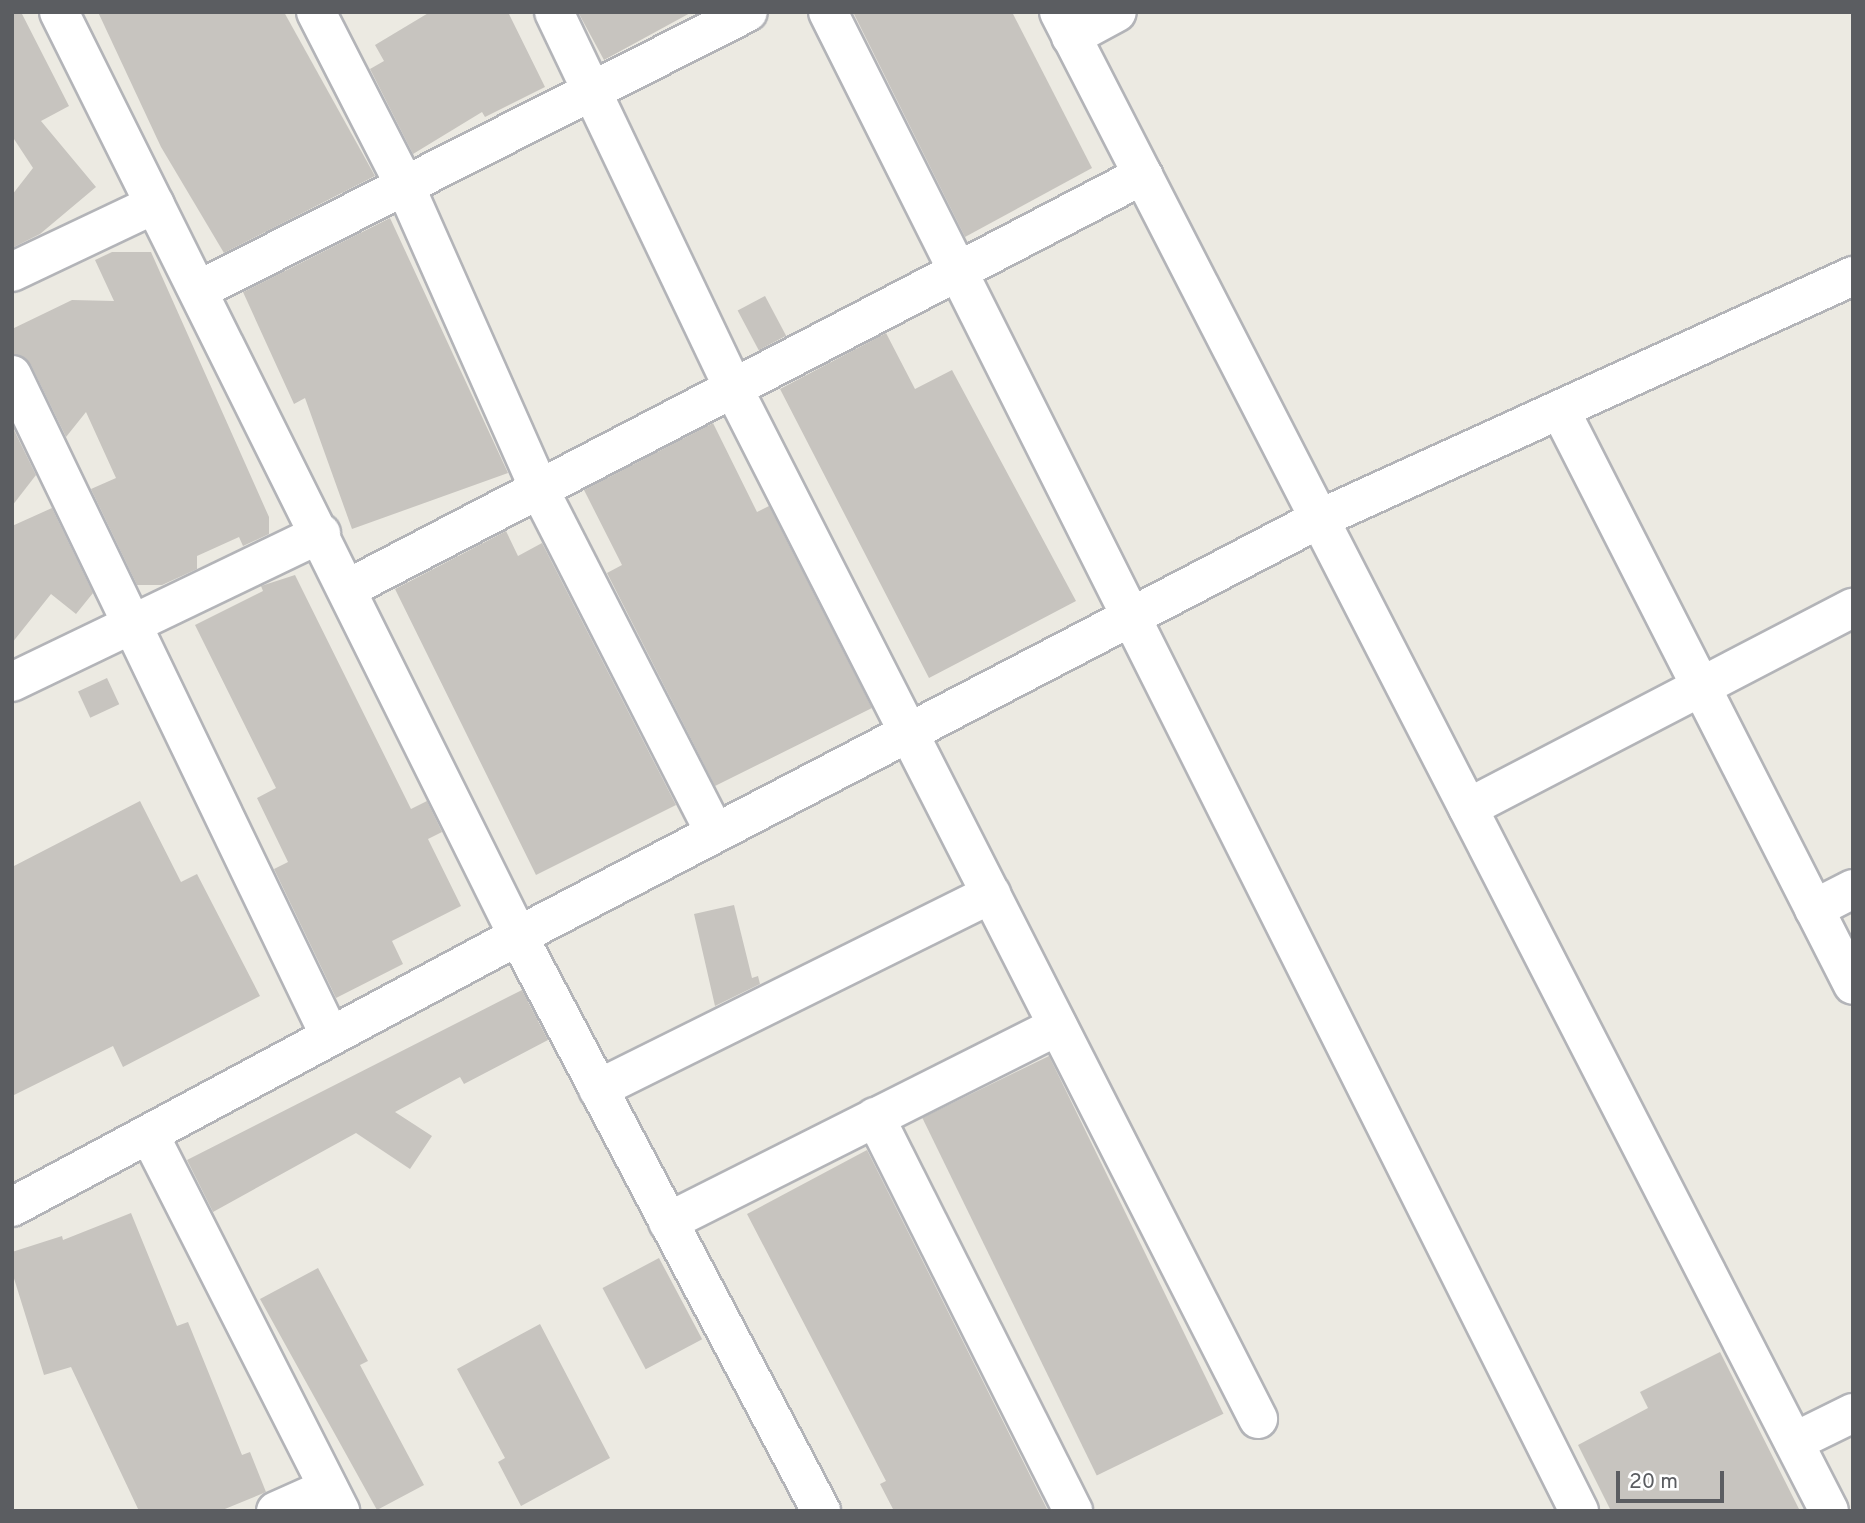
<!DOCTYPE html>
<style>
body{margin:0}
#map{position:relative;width:1865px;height:1523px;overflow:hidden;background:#eceae2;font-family:Overpass,sans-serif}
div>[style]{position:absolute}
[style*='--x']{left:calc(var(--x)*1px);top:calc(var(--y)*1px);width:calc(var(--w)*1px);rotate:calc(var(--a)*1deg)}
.building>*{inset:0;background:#c7c4bf;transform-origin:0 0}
.roads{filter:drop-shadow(2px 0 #b3b4b8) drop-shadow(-2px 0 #b3b4b8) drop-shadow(0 2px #b3b4b8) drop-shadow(0 -2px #b3b4b8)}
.street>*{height:38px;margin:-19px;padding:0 19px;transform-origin:19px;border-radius:19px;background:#fff}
span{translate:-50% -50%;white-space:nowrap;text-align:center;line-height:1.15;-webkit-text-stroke:5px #fff;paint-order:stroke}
.frame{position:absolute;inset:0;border:14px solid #5b5d61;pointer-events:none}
.scale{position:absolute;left:1616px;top:1471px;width:108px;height:32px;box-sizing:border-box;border:4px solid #5b5d61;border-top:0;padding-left:9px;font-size:21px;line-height:24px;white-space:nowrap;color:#5b5d61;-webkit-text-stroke:5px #fff;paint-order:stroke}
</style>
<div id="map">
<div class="building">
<div style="clip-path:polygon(12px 12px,21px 12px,69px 106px,41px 121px,96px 187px,40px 234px,12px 248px,12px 195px,33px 168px,12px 136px)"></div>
<div style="clip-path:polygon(98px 12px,284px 12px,375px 176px,224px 253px,161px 147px)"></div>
<div style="clip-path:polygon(430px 12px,508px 12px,545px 87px,485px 117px,482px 112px,413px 154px,370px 69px,384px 61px,375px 45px)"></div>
<div style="clip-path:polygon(578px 12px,692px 12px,604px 60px)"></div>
<div style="clip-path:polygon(853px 12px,1012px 12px,1092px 168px,965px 237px)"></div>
<div style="clip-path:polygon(390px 218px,508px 473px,352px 529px,305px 398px,294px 404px,243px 292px)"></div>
<div style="clip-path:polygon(112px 252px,151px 252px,269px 517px,269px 534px,243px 546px,239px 537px,197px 556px,197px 569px,162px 585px,137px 585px,91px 489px,116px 478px,86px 412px,66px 437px,31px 365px,12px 353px,12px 329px,72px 300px,114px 301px,95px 260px)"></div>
<div style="left:765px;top:296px;width:45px;height:31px;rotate:62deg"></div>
<div style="clip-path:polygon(886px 333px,915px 389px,952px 370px,1076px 601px,929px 678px,780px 389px)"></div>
<div style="clip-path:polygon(713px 423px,757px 512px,769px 506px,872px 708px,715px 786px,607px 573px,622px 565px,584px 490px)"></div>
<div style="clip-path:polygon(12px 426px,36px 475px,12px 506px)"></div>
<div style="clip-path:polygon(52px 508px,93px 593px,76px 614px,51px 594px,12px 643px,12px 526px)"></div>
<div style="clip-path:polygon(506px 531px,518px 556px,542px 543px,676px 805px,536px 875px,395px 589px)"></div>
<div style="clip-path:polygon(295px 575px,411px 809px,427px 801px,442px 832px,428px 839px,461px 906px,392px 941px,403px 964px,336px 998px,274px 869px,288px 862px,257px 798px,276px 788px,195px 625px,263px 591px,261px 586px)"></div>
<div style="left:107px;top:678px;width:29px;height:32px;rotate:65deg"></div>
<div style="clip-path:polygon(140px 801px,181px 882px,197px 874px,260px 996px,123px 1067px,113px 1046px,12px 1096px,12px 867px)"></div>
<div style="clip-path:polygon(734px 905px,752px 978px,758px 976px,760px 984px,715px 1006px,694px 914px)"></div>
<div style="clip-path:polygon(522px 990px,548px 1040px,464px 1084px,460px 1077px,395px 1112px,432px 1136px,410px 1169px,356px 1133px,213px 1212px,187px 1160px)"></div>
<div style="left:1049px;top:1056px;width:398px;height:141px;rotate:64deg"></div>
<div style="clip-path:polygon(867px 1150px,1048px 1511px,894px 1511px,880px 1484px,886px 1481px,747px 1214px)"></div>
<div style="clip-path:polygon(131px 1213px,177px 1326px,188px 1322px,242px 1455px,250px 1452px,266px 1492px,220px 1511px,139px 1511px,71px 1367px,44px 1375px,12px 1272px,12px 1252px,62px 1236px,63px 1240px)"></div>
<div style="left:659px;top:1258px;width:92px;height:64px;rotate:62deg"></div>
<div style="clip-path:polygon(318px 1268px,368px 1361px,360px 1365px,424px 1485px,377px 1510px,260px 1299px)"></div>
<div style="clip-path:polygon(540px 1324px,610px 1458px,521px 1506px,498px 1462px,505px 1458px,457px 1369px)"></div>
<div style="clip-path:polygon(1720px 1352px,1800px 1511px,1611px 1511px,1578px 1445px,1648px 1408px,1640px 1392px)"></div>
</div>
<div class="roads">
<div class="street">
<div style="--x:59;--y:12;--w:1032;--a:63.58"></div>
<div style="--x:518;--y:936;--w:650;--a:62.21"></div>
<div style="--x:316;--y:12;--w:195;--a:62.9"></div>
<div style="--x:405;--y:186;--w:331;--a:66.1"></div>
<div style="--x:539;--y:489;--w:386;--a:62.9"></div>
<div style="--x:554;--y:12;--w:416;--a:64.5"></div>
<div style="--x:733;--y:388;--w:1157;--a:63.01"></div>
<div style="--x:828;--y:12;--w:1677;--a:63.39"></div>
<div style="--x:1059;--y:12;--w:1685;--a:62.81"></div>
<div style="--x:1071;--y:37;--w:52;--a:-28.5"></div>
<div style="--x:12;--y:272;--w:158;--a:-25.4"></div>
<div style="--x:199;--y:290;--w:615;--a:-26.86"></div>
<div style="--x:12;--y:375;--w:734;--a:64.31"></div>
<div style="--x:1560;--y:410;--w:645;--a:63"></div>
<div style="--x:349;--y:588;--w:895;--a:-27.48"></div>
<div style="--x:12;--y:682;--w:343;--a:-25.7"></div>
<div style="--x:1468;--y:808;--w:434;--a:-27.5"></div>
<div style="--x:1814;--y:909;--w:44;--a:-27.1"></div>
<div style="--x:598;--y:1089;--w:439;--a:-26.4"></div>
<div style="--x:875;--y:1117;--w:441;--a:63.3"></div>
<div style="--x:149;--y:1134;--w:423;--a:63.1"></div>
<div style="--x:12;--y:1207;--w:574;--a:-28.17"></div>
<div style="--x:518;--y:936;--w:903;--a:-27.5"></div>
<div style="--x:1319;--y:519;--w:587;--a:-24.47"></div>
<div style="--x:668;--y:1222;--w:436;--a:-26.7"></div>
<div style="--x:1794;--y:1442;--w:66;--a:-26.2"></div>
<div style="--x:276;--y:1511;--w:57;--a:-23.9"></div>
</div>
</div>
<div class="frame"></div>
<div class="scale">20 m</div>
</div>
